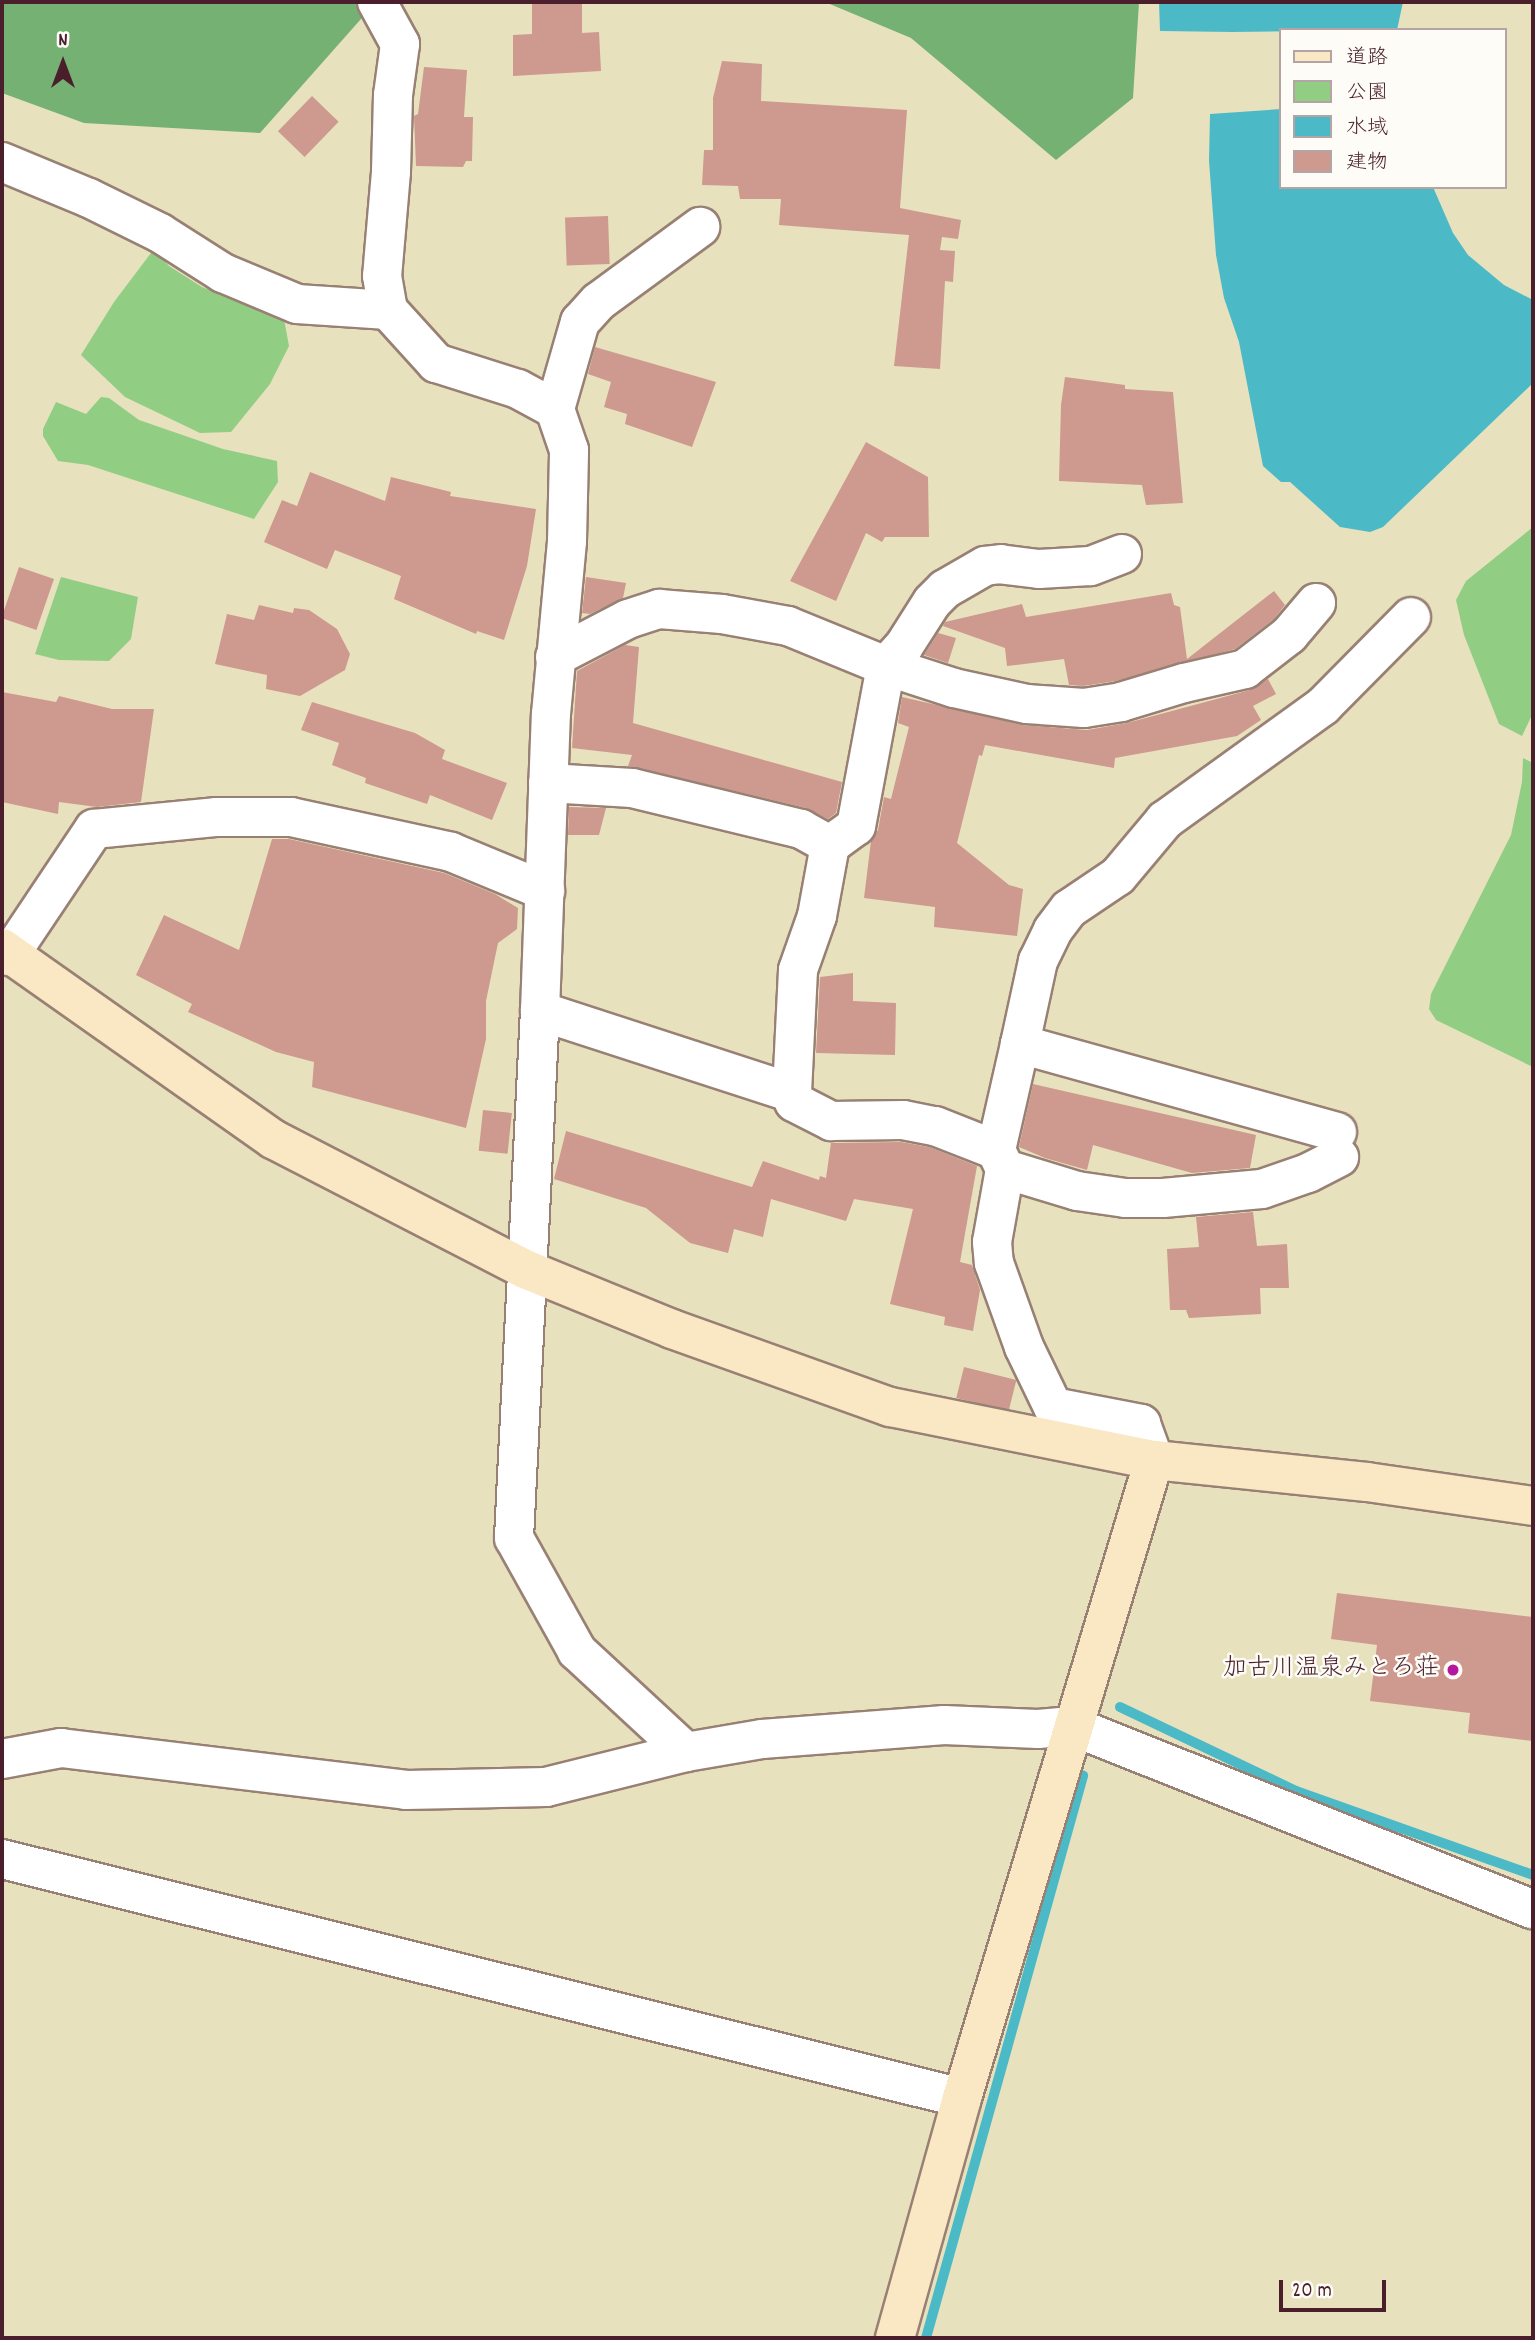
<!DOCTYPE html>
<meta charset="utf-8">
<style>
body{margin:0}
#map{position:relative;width:1535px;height:2340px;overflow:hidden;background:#e8e1be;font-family:Dekko,"Klee One",sans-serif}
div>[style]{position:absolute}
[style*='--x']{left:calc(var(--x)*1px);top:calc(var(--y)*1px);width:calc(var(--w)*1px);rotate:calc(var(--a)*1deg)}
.green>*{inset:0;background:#91ce84}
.forest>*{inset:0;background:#74b172}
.water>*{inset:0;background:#4cbac6}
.stream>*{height:10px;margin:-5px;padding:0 5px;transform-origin:5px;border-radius:5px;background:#4cbac6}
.building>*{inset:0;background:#ce998e;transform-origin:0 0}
.roads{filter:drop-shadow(2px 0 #998074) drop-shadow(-2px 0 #998074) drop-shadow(0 2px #998074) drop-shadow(0 -2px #998074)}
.street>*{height:38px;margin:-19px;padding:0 19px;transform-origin:19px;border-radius:19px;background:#fff}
.secondary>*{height:38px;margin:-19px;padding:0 19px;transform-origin:19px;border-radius:19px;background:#fae7c3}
.dots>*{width:19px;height:19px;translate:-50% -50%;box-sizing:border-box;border:4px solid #fdfcf7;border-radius:50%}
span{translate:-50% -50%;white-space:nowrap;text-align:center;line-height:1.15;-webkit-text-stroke:5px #fdfcf7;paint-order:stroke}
.poi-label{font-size:24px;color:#4a1f2b}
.right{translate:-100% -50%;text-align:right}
.frame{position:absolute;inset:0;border:4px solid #4a1f2b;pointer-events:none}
.legend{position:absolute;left:1279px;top:28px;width:228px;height:161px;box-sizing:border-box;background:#fdfcf7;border:2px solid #b5a4a5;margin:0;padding:9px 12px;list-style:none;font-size:21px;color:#4a1f2b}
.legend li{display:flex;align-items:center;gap:14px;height:35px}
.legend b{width:35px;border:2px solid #b5a4a5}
.north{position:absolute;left:28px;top:28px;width:70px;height:70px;-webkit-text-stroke:5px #fdfcf7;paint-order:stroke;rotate:0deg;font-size:19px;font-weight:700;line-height:28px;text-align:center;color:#4a1f2b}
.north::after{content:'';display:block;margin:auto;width:24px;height:32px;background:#4a1f2b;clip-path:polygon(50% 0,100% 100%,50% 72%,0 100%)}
.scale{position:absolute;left:1279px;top:2280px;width:107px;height:32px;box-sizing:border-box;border:4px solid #4a1f2b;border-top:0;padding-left:9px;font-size:21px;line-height:24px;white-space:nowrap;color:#4a1f2b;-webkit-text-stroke:5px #fdfcf7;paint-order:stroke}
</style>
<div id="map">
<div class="green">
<div style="clip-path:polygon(154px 249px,169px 266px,202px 287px,284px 319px,289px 346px,270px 384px,231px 432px,200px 433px,125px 397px,81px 355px,114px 302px)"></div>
<div style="clip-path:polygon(101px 397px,109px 398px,139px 420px,223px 449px,277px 461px,278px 482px,254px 519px,88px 465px,58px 461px,43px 436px,43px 429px,56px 402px,86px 414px)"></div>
<div style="clip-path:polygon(1533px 527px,1533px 713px,1522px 736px,1499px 724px,1464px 635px,1456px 600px,1466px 581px)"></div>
<div style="clip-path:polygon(61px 577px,138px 597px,131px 639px,109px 661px,59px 660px,35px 654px)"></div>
<div style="clip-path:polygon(1523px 758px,1533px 763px,1533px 1067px,1436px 1020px,1429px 1009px,1431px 994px,1511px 835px,1522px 782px)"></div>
</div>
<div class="forest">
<div style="clip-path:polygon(2px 2px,376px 2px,260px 133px,84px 123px,2px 93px)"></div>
<div style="clip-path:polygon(825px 2px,1139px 2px,1133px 98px,1056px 160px,911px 38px)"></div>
</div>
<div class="water">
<div style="clip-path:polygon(1159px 2px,1403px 2px,1397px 30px,1232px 32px,1160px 31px)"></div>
<div style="clip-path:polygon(1281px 109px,1281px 187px,1433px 187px,1453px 233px,1468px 255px,1504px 285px,1533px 300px,1533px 383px,1383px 527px,1370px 532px,1340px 527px,1290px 482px,1281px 482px,1263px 466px,1239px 342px,1224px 298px,1216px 255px,1209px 161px,1210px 114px)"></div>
</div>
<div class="stream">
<div style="--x:1120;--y:1707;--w:195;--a:25.5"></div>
<div style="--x:1296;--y:1791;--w:251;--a:19.5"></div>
<div style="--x:926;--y:2338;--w:584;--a:-74.39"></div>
</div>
<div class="building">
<div style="clip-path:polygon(532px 2px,582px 2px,582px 33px,599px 32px,601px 71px,513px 76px,513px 35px,532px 34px)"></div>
<div style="clip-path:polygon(722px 61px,762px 64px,761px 101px,907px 110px,900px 208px,961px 220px,958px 239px,942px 237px,940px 250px,955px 251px,953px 282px,945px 281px,940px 369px,894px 366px,909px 235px,779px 225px,781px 199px,740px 199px,738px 186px,702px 185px,704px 150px,713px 150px,713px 98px)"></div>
<div style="clip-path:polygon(424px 67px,467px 70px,464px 117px,473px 117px,472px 161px,466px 161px,463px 167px,416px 166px,414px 116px,418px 114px)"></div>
<div style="left:312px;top:96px;width:37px;height:49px;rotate:44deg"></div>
<div style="left:608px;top:216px;width:48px;height:43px;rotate:88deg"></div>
<div style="clip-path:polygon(595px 347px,716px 382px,692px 447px,625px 424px,627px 414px,604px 407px,611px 382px,588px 374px)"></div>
<div style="clip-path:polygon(1065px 377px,1125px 385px,1125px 389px,1173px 392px,1183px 503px,1146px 505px,1142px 485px,1059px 481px,1061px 405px)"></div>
<div style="clip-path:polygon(866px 442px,928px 477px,929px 537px,885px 537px,882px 542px,866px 533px,836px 601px,790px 581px)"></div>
<div style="clip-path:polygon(310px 472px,385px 501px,391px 477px,451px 492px,450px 496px,536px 509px,527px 566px,504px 640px,477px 631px,476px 634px,394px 599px,401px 576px,335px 550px,327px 569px,264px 542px,282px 500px,297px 506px)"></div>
<div style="left:19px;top:567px;width:37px;height:54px;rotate:19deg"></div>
<div style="clip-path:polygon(586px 577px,626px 583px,623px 598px,590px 614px,582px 613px)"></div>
<div style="clip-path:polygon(1274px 591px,1285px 605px,1274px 619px,1235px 649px,1116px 681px,1083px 686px,1069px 685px,1064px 659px,1007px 666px,1005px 648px,943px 626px,945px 622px,1022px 604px,1026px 617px,1171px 593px,1174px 605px,1180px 607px,1187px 659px)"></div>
<div style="clip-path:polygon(259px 605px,293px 613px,294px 608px,309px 610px,337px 629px,350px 654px,345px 670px,300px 696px,266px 689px,267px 675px,215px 664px,227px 614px,254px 620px)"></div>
<div style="clip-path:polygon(938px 633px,956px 638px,948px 663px,924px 655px)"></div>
<div style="clip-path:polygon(625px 645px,639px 647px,633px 723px,842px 782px,836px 813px,828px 819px,806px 808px,628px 766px,632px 755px,572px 748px,577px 671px)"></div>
<div style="clip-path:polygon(1268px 679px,1276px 694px,1253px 706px,1261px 720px,1237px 736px,1115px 758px,1114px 768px,985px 745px,982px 756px,979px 755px,957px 843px,1009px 885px,1023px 889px,1017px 936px,934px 927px,935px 907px,864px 898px,871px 841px,878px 830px,884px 797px,891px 799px,909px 727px,898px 723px,902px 697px,1023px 725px,1087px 730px,1127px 723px,1250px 690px)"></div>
<div style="clip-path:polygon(2px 692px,56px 702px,59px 696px,112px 709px,154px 709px,141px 802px,97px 807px,59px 802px,58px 814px,2px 802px)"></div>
<div style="clip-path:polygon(312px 702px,415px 733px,445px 750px,442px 759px,507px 783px,492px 820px,430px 795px,427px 804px,365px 783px,366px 778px,332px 765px,339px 743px,301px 730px)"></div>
<div style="clip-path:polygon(569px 807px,606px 808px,599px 835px,568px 835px)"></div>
<div style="clip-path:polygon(272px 839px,289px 839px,444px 873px,495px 894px,518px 908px,517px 929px,498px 943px,486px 1001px,486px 1039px,466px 1128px,312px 1087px,314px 1062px,276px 1052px,188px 1012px,192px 1004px,136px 975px,164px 915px,239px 950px)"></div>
<div style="clip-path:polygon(853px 973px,853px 1001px,896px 1003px,895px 1055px,816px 1053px,820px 977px)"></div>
<div style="clip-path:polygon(1033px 1084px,1256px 1135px,1250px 1168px,1192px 1173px,1093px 1145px,1087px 1170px,1045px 1158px,1019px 1147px)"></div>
<div style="left:483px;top:1110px;width:29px;height:41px;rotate:6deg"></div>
<div style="clip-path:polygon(566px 1131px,752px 1187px,763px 1161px,819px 1180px,820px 1176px,826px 1178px,831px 1143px,901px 1142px,929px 1147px,977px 1166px,960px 1262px,972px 1265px,980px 1290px,973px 1331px,944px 1325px,945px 1317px,890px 1304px,913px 1209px,854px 1199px,846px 1221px,771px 1199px,763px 1237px,734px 1229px,728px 1253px,690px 1243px,646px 1208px,554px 1179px)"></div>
<div style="clip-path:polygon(1253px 1212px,1257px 1246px,1287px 1244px,1289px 1288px,1260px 1288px,1261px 1314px,1189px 1318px,1186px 1310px,1170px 1310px,1167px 1249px,1199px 1247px,1196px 1217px)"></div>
<div style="left:964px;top:1367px;width:54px;height:32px;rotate:14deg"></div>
<div style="clip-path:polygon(1337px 1593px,1533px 1617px,1533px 1741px,1468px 1733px,1470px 1713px,1370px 1701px,1377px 1645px,1331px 1639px)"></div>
</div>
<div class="roads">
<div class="street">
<div style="--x:377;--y:2;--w:48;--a:61.3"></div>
<div style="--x:400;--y:44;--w:51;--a:97.8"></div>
<div style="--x:393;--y:95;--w:77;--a:91.5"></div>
<div style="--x:391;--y:172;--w:104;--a:94.9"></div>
<div style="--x:382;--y:276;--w:35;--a:80"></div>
<div style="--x:388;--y:310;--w:72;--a:47.8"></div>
<div style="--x:436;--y:363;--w:86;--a:17.6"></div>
<div style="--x:518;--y:389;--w:42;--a:28.4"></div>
<div style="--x:2;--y:162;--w:94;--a:22.5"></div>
<div style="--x:89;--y:198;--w:79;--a:26.2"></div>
<div style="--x:160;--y:233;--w:75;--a:32.4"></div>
<div style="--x:223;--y:273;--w:80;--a:22.7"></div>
<div style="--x:297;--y:304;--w:91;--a:3.8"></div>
<div style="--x:1122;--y:554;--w:34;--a:159"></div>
<div style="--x:1090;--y:566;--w:51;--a:176.6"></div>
<div style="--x:1039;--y:569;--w:38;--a:-173"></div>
<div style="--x:1001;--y:564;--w:16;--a:173"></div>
<div style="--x:985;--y:566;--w:46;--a:150.1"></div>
<div style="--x:945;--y:589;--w:18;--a:135"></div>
<div style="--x:932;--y:602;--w:52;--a:122.5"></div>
<div style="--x:904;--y:646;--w:27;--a:132"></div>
<div style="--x:886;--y:666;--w:163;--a:100.6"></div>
<div style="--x:856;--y:826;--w:32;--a:144"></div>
<div style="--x:830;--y:845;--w:72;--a:100.4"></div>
<div style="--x:817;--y:916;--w:57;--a:109.4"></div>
<div style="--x:798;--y:970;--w:123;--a:92.8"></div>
<div style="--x:792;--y:1093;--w:9;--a:77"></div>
<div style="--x:794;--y:1102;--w:42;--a:27.2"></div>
<div style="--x:831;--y:1121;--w:72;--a:-0.8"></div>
<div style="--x:903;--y:1120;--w:33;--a:11"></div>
<div style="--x:935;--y:1126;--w:66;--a:21.5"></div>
<div style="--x:996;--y:1150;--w:21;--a:65"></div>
<div style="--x:1005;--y:1169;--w:74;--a:100.1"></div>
<div style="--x:992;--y:1242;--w:21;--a:85"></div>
<div style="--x:994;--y:1263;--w:89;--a:70.3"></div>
<div style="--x:1024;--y:1347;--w:67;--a:64.2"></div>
<div style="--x:1053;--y:1407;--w:90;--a:10.9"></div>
<div style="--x:1141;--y:1424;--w:38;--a:70"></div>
<div style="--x:555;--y:657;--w:82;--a:-27.5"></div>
<div style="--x:628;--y:619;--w:33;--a:-18"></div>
<div style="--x:659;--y:609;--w:63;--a:4.5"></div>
<div style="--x:722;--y:614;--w:67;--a:10.3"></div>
<div style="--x:788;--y:626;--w:106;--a:22.2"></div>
<div style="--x:886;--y:666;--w:71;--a:17.9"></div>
<div style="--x:954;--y:688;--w:75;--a:12.4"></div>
<div style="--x:1027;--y:704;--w:57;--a:4"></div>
<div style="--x:1084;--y:708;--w:37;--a:-9"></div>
<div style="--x:1121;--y:702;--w:66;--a:-16.8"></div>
<div style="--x:1184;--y:683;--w:63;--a:-12.9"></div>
<div style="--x:1245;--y:669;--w:56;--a:-37.7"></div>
<div style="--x:1289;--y:635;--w:42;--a:-49.8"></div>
<div style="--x:548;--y:783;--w:84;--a:3.4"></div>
<div style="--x:632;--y:788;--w:174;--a:13.6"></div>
<div style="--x:801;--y:829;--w:33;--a:29"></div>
<div style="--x:9;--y:956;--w:153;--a:-56.2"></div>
<div style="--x:94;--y:829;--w:124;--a:-5.6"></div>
<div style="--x:217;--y:817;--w:74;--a:0"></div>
<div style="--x:291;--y:817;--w:164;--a:12.3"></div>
<div style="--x:451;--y:852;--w:102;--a:22.5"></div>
<div style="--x:540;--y:1011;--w:265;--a:18"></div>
<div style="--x:1337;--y:1132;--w:329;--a:-164.5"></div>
<div style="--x:1020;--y:1044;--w:85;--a:-77.8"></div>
<div style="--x:1038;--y:961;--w:34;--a:-64"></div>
<div style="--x:1053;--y:930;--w:26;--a:-53"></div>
<div style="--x:1069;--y:909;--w:59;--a:-34"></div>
<div style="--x:1118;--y:876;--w:73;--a:-50"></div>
<div style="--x:1165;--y:820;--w:195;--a:-35.8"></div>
<div style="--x:1323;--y:706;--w:125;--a:-45.3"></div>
<div style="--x:996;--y:1150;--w:109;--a:-77.2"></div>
<div style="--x:1005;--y:1169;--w:75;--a:17"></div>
<div style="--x:1077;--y:1191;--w:49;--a:8.3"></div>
<div style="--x:1125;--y:1198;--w:38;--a:0"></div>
<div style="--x:1163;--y:1198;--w:99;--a:-5.2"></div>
<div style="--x:1262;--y:1189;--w:49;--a:-19.2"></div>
<div style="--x:1308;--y:1173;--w:35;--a:-27"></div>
<div style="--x:686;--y:1752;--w:149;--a:-137.2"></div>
<div style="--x:577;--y:1651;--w:129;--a:-119.1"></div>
<div style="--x:514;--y:1538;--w:528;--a:-87.18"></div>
<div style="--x:540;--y:1011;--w:297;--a:-87.9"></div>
<div style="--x:551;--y:714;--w:174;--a:-84.7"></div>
<div style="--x:567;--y:541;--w:91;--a:-88.7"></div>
<div style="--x:569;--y:450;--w:43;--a:-108.9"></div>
<div style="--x:555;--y:409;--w:91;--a:-74"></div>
<div style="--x:580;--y:322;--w:27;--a:-48"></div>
<div style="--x:598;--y:302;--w:127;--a:-36.3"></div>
<div style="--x:2;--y:1759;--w:60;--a:-10.6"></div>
<div style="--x:61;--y:1748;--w:348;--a:6.9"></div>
<div style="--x:406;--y:1790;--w:140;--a:-1.2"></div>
<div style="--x:546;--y:1787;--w:144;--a:-14"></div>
<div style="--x:686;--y:1752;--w:77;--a:-9.7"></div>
<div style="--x:762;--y:1739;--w:183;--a:-4.4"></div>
<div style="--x:944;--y:1725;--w:94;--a:2.4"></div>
<div style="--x:1038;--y:1729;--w:34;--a:-5"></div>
<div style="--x:1072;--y:1726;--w:496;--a:21.7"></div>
<div style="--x:2;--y:1859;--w:989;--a:13.98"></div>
</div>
<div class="secondary">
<div style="--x:2;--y:948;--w:332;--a:35.2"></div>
<div style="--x:273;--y:1139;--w:284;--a:27.3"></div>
<div style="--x:525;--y:1269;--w:159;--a:22.2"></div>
<div style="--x:672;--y:1329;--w:232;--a:19.7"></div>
<div style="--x:890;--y:1407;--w:269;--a:11.4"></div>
<div style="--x:1154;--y:1460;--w:214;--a:5.9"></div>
<div style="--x:1367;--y:1482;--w:168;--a:8.2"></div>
<div style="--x:895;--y:2338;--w:249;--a:-74.4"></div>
<div style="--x:962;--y:2098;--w:666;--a:-73.25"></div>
</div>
</div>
<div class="dots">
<div style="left:1453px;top:1670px;background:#b5179e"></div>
</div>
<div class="poi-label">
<span class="right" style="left:1439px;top:1670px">加古川温泉みとろ荘</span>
</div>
<div class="frame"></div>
<ul class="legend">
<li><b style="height:9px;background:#fae7c3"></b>道路</li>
<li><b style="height:19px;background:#91ce84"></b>公園</li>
<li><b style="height:19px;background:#4cbac6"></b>水域</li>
<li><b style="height:19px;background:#ce998e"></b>建物</li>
</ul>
<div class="north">N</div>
<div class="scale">20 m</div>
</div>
